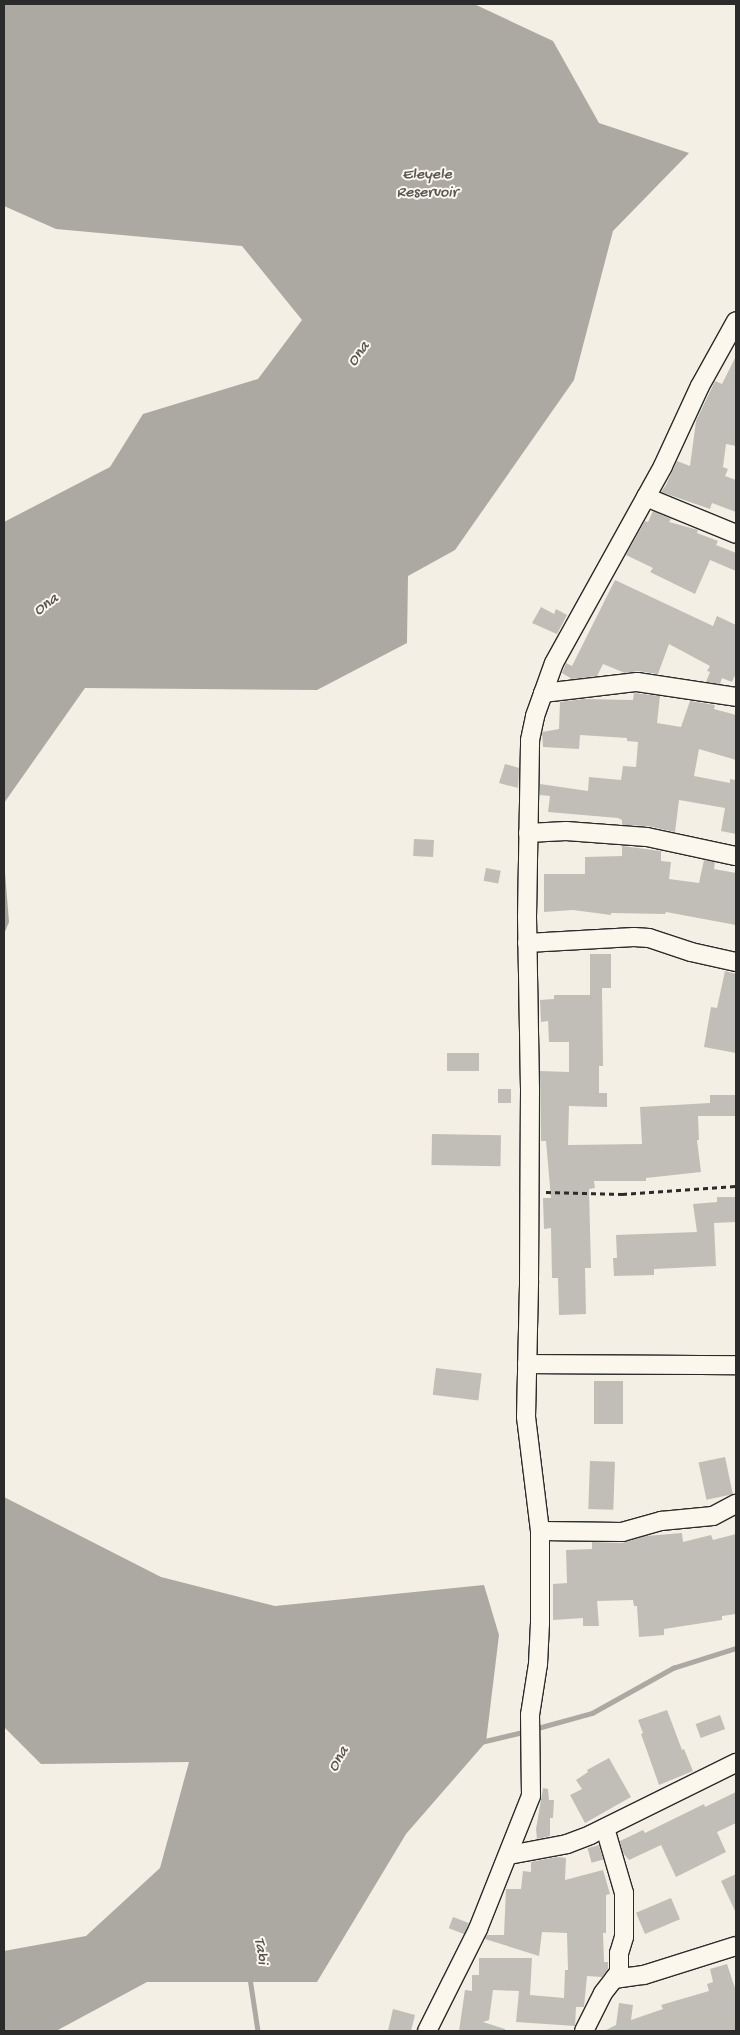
<!DOCTYPE html>
<style>
body{margin:0}
#map{position:relative;width:740px;height:2035px;overflow:hidden;background:#f3efe4;font-family:"Gochi Hand",sans-serif}
div>[style]{position:absolute}
[style*='--x']{left:calc(var(--x)*1px);top:calc(var(--y)*1px);width:calc(var(--w)*1px);rotate:calc(var(--a)*1deg)}
.water>*{inset:0;background:#aca9a2}
.stream>*{height:4.5px;margin:-2.25px;padding:0 2.25px;transform-origin:2.25px;border-radius:2.25px;background:#aca9a2}
.building>*{inset:0;background:#c0beb6;transform-origin:0 0}
.path>*{height:2.5px;margin-top:-1.25px;transform-origin:0;background:repeating-linear-gradient(90deg,#2b2b2b 0 5px,transparent 0 9px)}
.roads{filter:drop-shadow(1px 0 #2b2b2b) drop-shadow(-1px 0 #2b2b2b) drop-shadow(0 1px #2b2b2b) drop-shadow(0 -1px #2b2b2b)}
.minor>*{height:18px;margin:-9px;padding:0 9px;transform-origin:9px;border-radius:9px;background:#fbf7ec}
span{translate:-50% -50%;white-space:nowrap;text-align:center;line-height:1.15;-webkit-text-stroke:4px #fbf7ec;paint-order:stroke}
.water-label{font-size:16px;color:#585755;font-style:italic}
.frame{position:absolute;inset:0;border:5px solid #2b2b2b;pointer-events:none}
</style>
<div id="map">
<div class="water">
<div style="clip-path:polygon(4px 4px,474px 4px,553px 41px,599px 123px,689px 153px,613px 231px,574px 380px,455px 550px,408px 576px,407px 643px,317px 690px,85px 688px,4px 803px,4px 522px,110px 467px,143px 414px,258px 379px,302px 320px,242px 246px,56px 229px,4px 206px)"></div>
<div style="clip-path:polygon(4px 860px,9px 922px,4px 934px)"></div>
<div style="clip-path:polygon(4px 1497px,161px 1577px,275px 1606px,484px 1585px,499px 1635px,486px 1742px,406px 1834px,317px 1982px,147px 1982px,56px 2031px,4px 2031px,4px 1951px,86px 1936px,160px 1868px,189px 1762px,41px 1764px,4px 1727px)"></div>
</div>
<div class="stream">
<div style="--x:534;--y:1729;--w:60;--a:-15.4"></div>
<div style="--x:592;--y:1713;--w:93;--a:-29.1"></div>
<div style="--x:673;--y:1668;--w:66;--a:-17.6"></div>
<div style="--x:481;--y:1742;--w:47;--a:-13.4"></div>
<div style="--x:250;--y:1978;--w:54;--a:81.4"></div>
</div>
<div class="building">
<div style="clip-path:polygon(736px 356px,736px 446px,726px 444px,723px 467px,728px 469px,725px 476px,736px 480px,736px 512px,712px 503px,710px 509px,661px 492px,666px 485px,677px 461px,690px 466px,696px 421px,715px 381px,722px 384px)"></div>
<div style="clip-path:polygon(653px 511px,671px 519px,669px 522px,698px 530px,697px 533px,718px 541px,716px 545px,736px 553px,736px 571px,710px 560px,695px 594px,650px 572px,653px 568px,626px 555px,645px 521px,648px 522px)"></div>
<div style="clip-path:polygon(615px 580px,713px 626px,717px 616px,736px 625px,736px 673px,732px 682px,722px 678px,720px 684px,706px 682px,710px 672px,707px 671px,710px 666px,669px 644px,658px 674px,638px 671px,625px 673px,603px 664px,597px 676px,572px 679px,562px 673px,566px 663px,572px 666px)"></div>
<div style="clip-path:polygon(541px 607px,554px 614px,556px 609px,567px 615px,557px 634px,532px 623px)"></div>
<div style="clip-path:polygon(634px 693px,660px 696px,657px 723px,681px 727px,690px 701px,715px 705px,714px 709px,736px 715px,736px 760px,699px 749px,694px 776px,730px 783px,730px 779px,736px 780px,736px 834px,721px 831px,725px 808px,679px 800px,675px 832px,648px 826px,622px 825px,622px 820px,618px 818px,548px 812px,550px 796px,540px 795px,540px 784px,588px 791px,589px 777px,621px 780px,623px 766px,636px 767px,638px 742px,627px 741px,627px 738px,580px 735px,579px 749px,543px 747px,542px 732px,559px 729px,560px 702px,584px 699px,633px 700px)"></div>
<div style="clip-path:polygon(505px 764px,519px 768px,518px 788px,499px 783px)"></div>
<div style="left:414px;top:839px;width:20px;height:17px;rotate:3deg"></div>
<div style="clip-path:polygon(622px 846px,661px 851px,661px 861px,671px 862px,669px 879px,699px 883px,704px 860px,715px 862px,714px 869px,736px 873px,736px 925px,666px 912px,665px 914px,611px 913px,611px 915px,573px 910px,544px 912px,544px 874px,585px 874px,585px 857px,622px 856px)"></div>
<div style="left:486px;top:868px;width:15px;height:13px;rotate:11deg"></div>
<div style="clip-path:polygon(590px 954px,611px 954px,611px 988px,602px 988px,603px 1066px,599px 1066px,599px 1093px,607px 1093px,607px 1107px,569px 1106px,568px 1145px,642px 1144px,640px 1107px,710px 1103px,710px 1095px,736px 1095px,736px 1116px,698px 1116px,699px 1140px,697px 1140px,701px 1172px,646px 1178px,646px 1181px,594px 1181px,595px 1188px,589px 1189px,591px 1268px,585px 1268px,586px 1314px,559px 1315px,558px 1278px,552px 1278px,551px 1228px,544px 1229px,543px 1198px,551px 1198px,546px 1141px,541px 1141px,540px 1071px,569px 1072px,569px 1042px,549px 1042px,548px 1021px,541px 1022px,540px 1000px,554px 999px,554px 995px,590px 995px)"></div>
<div style="clip-path:polygon(725px 971px,736px 974px,736px 1053px,704px 1047px,711px 1007px,717px 1008px)"></div>
<div style="left:447px;top:1053px;width:32px;height:18px"></div>
<div style="left:511px;top:1089px;width:14px;height:13px;rotate:90deg"></div>
<div style="left:432px;top:1134px;width:69px;height:31px;rotate:1deg"></div>
<div style="clip-path:polygon(717px 1197px,736px 1197px,736px 1222px,714px 1223px,716px 1266px,654px 1269px,654px 1275px,614px 1276px,613px 1258px,617px 1258px,616px 1235px,697px 1232px,693px 1204px,717px 1202px)"></div>
<div style="left:436px;top:1368px;width:46px;height:27px;rotate:7deg"></div>
<div style="left:594px;top:1381px;width:29px;height:43px"></div>
<div style="left:725px;top:1457px;width:38px;height:27px;rotate:78deg"></div>
<div style="left:590px;top:1461px;width:25px;height:48px;rotate:2deg"></div>
<div style="clip-path:polygon(682px 1533px,683px 1542px,711px 1535px,713px 1540px,736px 1534px,736px 1614px,722px 1616px,722px 1620px,664px 1629px,664px 1635px,639px 1637px,637px 1606px,634px 1606px,633px 1600px,597px 1601px,599px 1626px,583px 1626px,583px 1618px,553px 1620px,553px 1584px,567px 1583px,566px 1550px,592px 1549px,592px 1542px,622px 1543px,646px 1536px)"></div>
<div style="clip-path:polygon(667px 1710px,682px 1750px,684px 1749px,693px 1771px,659px 1785px,641px 1734px,643px 1733px,638px 1720px)"></div>
<div style="left:720px;top:1715px;width:15px;height:26px;rotate:70deg"></div>
<div style="clip-path:polygon(609px 1758px,631px 1797px,585px 1823px,570px 1795px,582px 1789px,576px 1780px,588px 1772px,587px 1770px)"></div>
<div style="clip-path:polygon(543px 1788px,548px 1789px,549px 1800px,554px 1800px,553px 1818px,550px 1818px,550px 1836px,537px 1839px,536px 1829px)"></div>
<div style="clip-path:polygon(736px 1792px,736px 1823px,717px 1832px,726px 1852px,676px 1877px,661px 1845px,629px 1860px,623px 1853px,620px 1841px,643px 1830px,645px 1833px,704px 1804px,705px 1807px)"></div>
<div style="left:599px;top:1845px;width:15px;height:12px;rotate:74deg"></div>
<div style="clip-path:polygon(557px 1857px,566px 1858px,565px 1880px,603px 1870px,610px 1894px,606px 1895px,606px 1933px,603px 1933px,604px 1962px,608px 1962px,608px 1969px,602px 1977px,587px 1976px,584px 2007px,576px 2007px,575px 2026px,516px 2022px,519px 1991px,493px 1990px,489px 2020px,483px 2022px,505px 2029px,505px 2031px,459px 2031px,465px 1990px,472px 1991px,472px 1975px,479px 1975px,479px 1958px,532px 1958px,530px 1995px,564px 1998px,565px 1970px,568px 1970px,567px 1933px,542px 1932px,539px 1956px,485px 1939px,487px 1935px,504px 1935px,506px 1889px,521px 1889px,523px 1871px,531px 1872px,531px 1862px)"></div>
<div style="clip-path:polygon(736px 1874px,736px 1913px,721px 1881px)"></div>
<div style="left:671px;top:1898px;width:23px;height:38px;rotate:67deg"></div>
<div style="left:453px;top:1917px;width:17px;height:12px;rotate:21deg"></div>
<div style="clip-path:polygon(727px 1964px,736px 1991px,736px 2031px,604px 2031px,616px 2025px,619px 2003px,633px 2005px,631px 2020px,663px 2009px,661px 2005px,709px 1991px,707px 1984px,713px 1982px,710px 1969px)"></div>
<div style="clip-path:polygon(393px 2009px,415px 2015px,411px 2031px,388px 2031px)"></div>
</div>
<div class="path">
<div style="--x:546;--y:1192;--w:76;--a:1.5"></div>
<div style="--x:622;--y:1194;--w:114;--a:-4"></div>
</div>
<div class="roads">
<div class="minor">
<div style="--x:646;--y:497;--w:97;--a:22.3"></div>
<div style="--x:543;--y:693;--w:95;--a:-6.7"></div>
<div style="--x:637;--y:682;--w:100;--a:8.6"></div>
<div style="--x:528;--y:833;--w:38;--a:-3"></div>
<div style="--x:566;--y:831;--w:81;--a:4.2"></div>
<div style="--x:647;--y:837;--w:91;--a:12.1"></div>
<div style="--x:527;--y:943;--w:107;--a:-3.2"></div>
<div style="--x:634;--y:937;--w:15;--a:4"></div>
<div style="--x:649;--y:938;--w:44;--a:18.4"></div>
<div style="--x:691;--y:952;--w:46;--a:12.5"></div>
<div style="--x:527;--y:1364;--w:209;--a:0.3"></div>
<div style="--x:540;--y:1531;--w:82;--a:0.7"></div>
<div style="--x:622;--y:1532;--w:41;--a:-15.8"></div>
<div style="--x:661;--y:1521;--w:52;--a:-5.5"></div>
<div style="--x:713;--y:1516;--w:26;--a:-28"></div>
<div style="--x:605;--y:1828;--w:68;--a:73.7"></div>
<div style="--x:624;--y:1893;--w:44;--a:90"></div>
<div style="--x:624;--y:1937;--w:17;--a:107"></div>
<div style="--x:619;--y:1953;--w:19;--a:90"></div>
<div style="--x:619;--y:1972;--w:9;--a:126"></div>
<div style="--x:509;--y:1855;--w:59;--a:-10.7"></div>
<div style="--x:567;--y:1844;--w:25;--a:-21"></div>
<div style="--x:590;--y:1835;--w:163;--a:-26.3"></div>
<div style="--x:427;--y:2031;--w:114;--a:-63.4"></div>
<div style="--x:478;--y:1929;--w:143;--a:-68.3"></div>
<div style="--x:531;--y:1796;--w:81;--a:-90.7"></div>
<div style="--x:530;--y:1715;--w:52;--a:-81.1"></div>
<div style="--x:538;--y:1664;--w:41;--a:-87.2"></div>
<div style="--x:540;--y:1623;--w:92;--a:-90"></div>
<div style="--x:540;--y:1531;--w:115;--a:-97"></div>
<div style="--x:526;--y:1417;--w:136;--a:-88.7"></div>
<div style="--x:529;--y:1281;--w:192;--a:-89.7"></div>
<div style="--x:530;--y:1089;--w:172;--a:-91"></div>
<div style="--x:527;--y:917;--w:177;--a:-89"></div>
<div style="--x:530;--y:740;--w:25;--a:-78"></div>
<div style="--x:535;--y:716;--w:56;--a:-70.3"></div>
<div style="--x:554;--y:663;--w:225;--a:-61"></div>
<div style="--x:663;--y:466;--w:88;--a:-65.2"></div>
<div style="--x:700;--y:386;--w:74;--a:-61"></div>
<div style="--x:584;--y:2031;--w:42;--a:-63.4"></div>
<div style="--x:603;--y:1993;--w:18;--a:-52"></div>
<div style="--x:614;--y:1979;--w:30;--a:-8"></div>
<div style="--x:644;--y:1975;--w:96;--a:-17.5"></div>
</div>
</div>
<div class="water-label">
<span style="left:427px;top:185px">Eleyele<br>Reservoir</span>
<span style="left:360px;top:355px;rotate:-54deg">Ona</span>
<span style="left:47px;top:606px;rotate:-36deg">Ona</span>
<span style="left:340px;top:1760px;rotate:-60deg">Ona</span>
<span style="left:259px;top:1951px;rotate:82deg">Tabi</span>
</div>
<div class="frame"></div>
</div>
